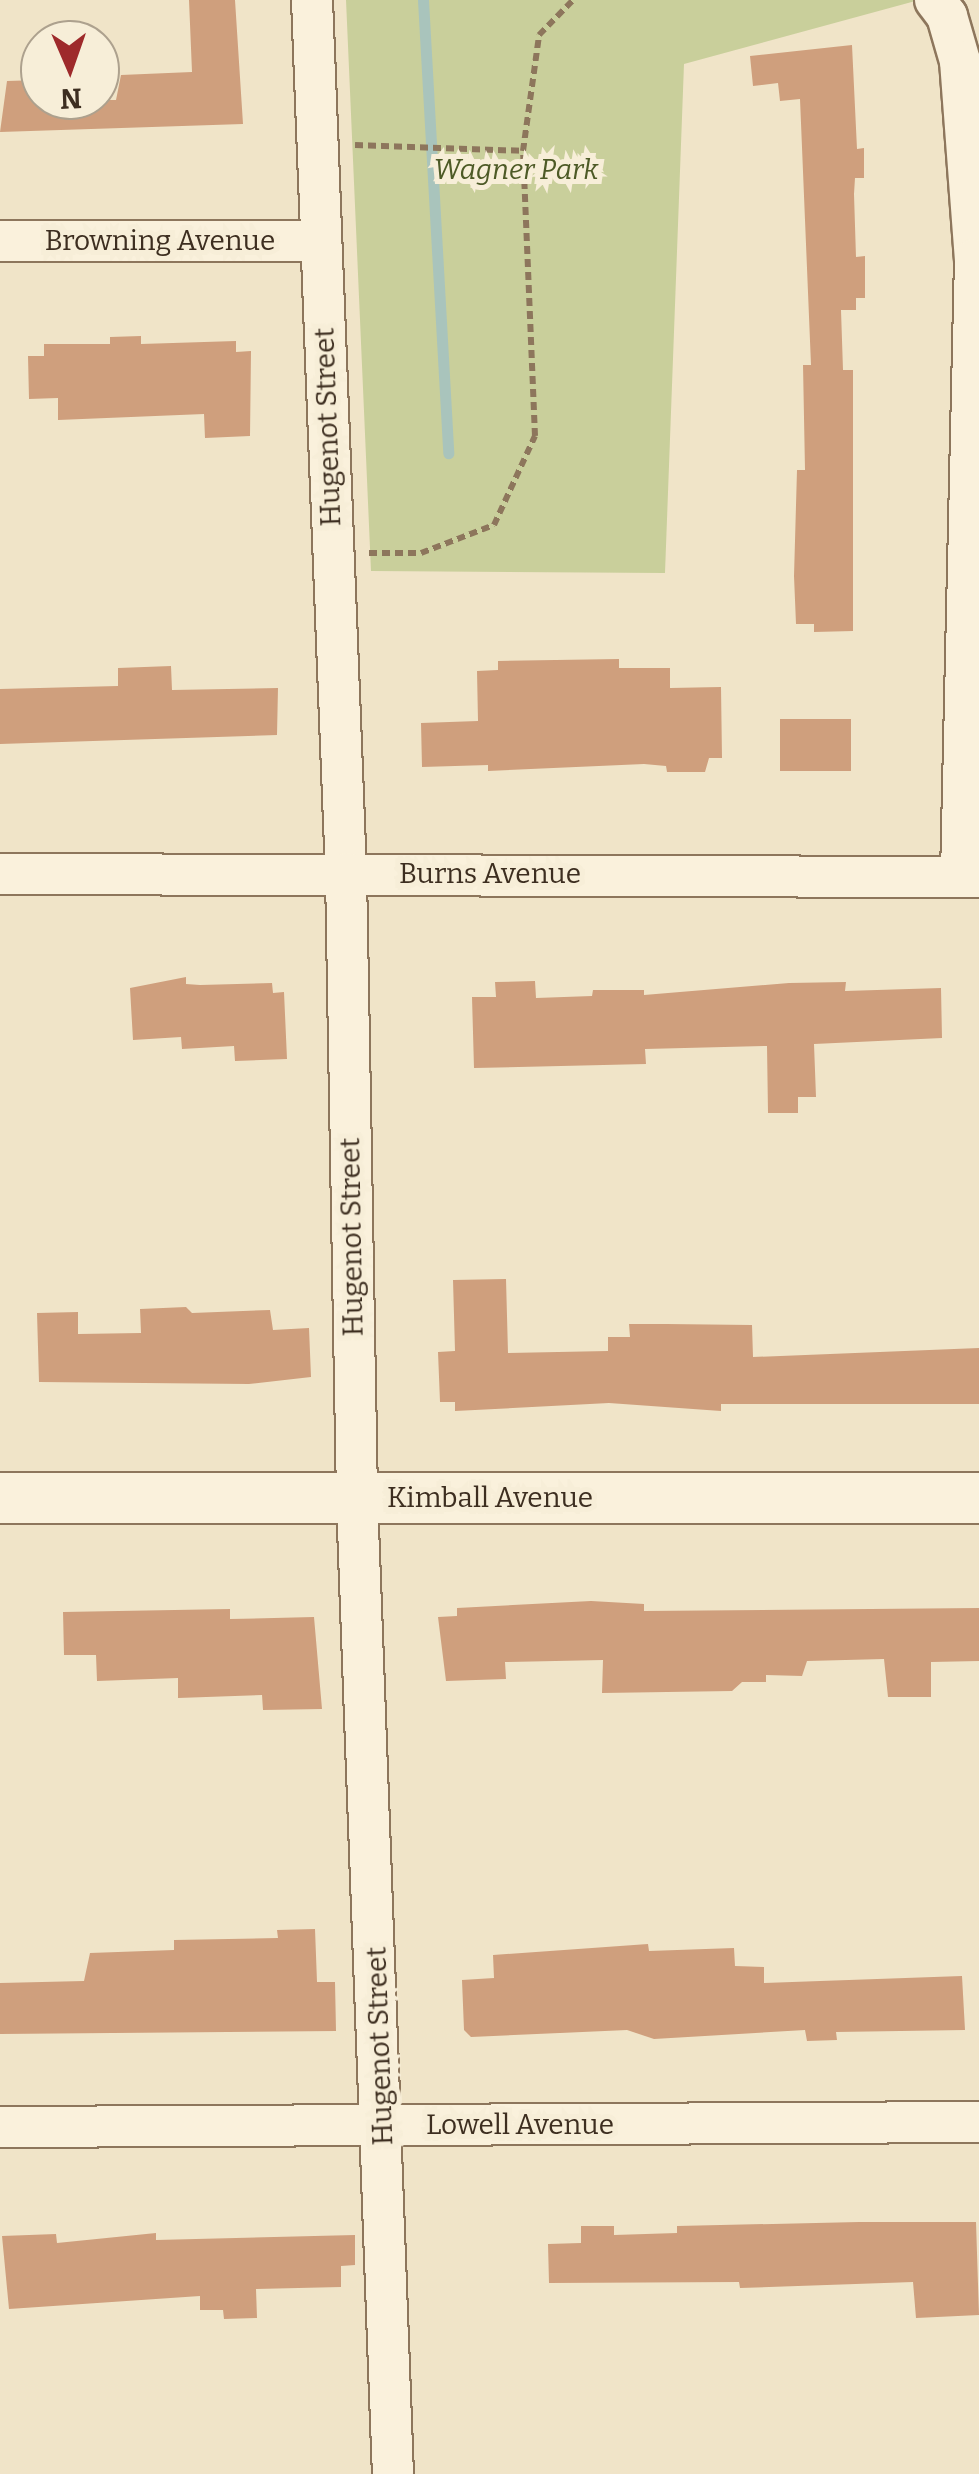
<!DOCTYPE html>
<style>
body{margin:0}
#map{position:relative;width:979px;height:2474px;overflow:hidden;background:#f0e4c8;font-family:Bitter,serif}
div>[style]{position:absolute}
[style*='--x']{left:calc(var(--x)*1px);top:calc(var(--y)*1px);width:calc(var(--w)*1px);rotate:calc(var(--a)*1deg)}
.green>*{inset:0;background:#c9cf9b}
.stream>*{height:11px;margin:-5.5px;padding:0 5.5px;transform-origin:5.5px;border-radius:5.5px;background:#a9c4bc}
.building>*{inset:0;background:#cf9f7d;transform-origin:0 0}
.path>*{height:6px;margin-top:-3px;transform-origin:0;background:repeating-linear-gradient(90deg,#8d765c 0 8px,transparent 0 13px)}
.roads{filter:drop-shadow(2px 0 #8d765c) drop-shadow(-2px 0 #8d765c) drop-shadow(0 2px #8d765c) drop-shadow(0 -2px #8d765c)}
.minor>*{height:40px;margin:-20px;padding:0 20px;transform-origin:20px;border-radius:20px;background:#faf1dc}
.tertiary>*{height:50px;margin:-25px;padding:0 25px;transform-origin:25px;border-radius:25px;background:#faf1dc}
span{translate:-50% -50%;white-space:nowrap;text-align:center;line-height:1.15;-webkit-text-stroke:10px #f7eed8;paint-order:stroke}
.park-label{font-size:28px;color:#4d5a26;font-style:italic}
.street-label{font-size:28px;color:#3d2e20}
.north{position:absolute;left:20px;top:20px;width:100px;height:100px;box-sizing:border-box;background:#f7eed8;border:2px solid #ada18e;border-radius:50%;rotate:178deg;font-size:28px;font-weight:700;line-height:40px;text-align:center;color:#3d2e20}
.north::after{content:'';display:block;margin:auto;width:35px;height:45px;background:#9e2a2b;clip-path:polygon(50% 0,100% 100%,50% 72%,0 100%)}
</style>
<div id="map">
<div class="green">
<div style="clip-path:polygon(346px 0,919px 0,684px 64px,665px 573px,371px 571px)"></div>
</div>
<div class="stream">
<div style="--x:423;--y:0;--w:454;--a:86.8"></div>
</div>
<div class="building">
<div style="clip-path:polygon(189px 0,235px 0,243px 124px,0 132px,7px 81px,40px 80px,40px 100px,116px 100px,121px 75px,192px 72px)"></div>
<div style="clip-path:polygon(852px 45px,857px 149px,864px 148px,864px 178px,855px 178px,854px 194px,856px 257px,865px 256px,865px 298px,856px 298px,856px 310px,841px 310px,843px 370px,853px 370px,853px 631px,814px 632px,814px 624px,796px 624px,794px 576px,797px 470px,805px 470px,803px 365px,811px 365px,800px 99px,780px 101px,778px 83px,753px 86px,750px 56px)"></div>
<div style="clip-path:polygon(141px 336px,141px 344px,236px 341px,236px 352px,251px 351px,250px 436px,205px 438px,204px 414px,58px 420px,58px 398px,29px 399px,28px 356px,44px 356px,44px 344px,110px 344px,110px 337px)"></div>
<div style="clip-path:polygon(619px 659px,619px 668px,670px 668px,670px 688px,721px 687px,722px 758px,709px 758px,705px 772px,667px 772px,666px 766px,644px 764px,488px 771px,488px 765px,422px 767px,421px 723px,478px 721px,477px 671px,498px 670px,498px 661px)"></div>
<div style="clip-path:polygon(171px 666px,172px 690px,278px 688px,277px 735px,0 744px,0 689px,118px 686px,118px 668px)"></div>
<div style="left:851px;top:719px;width:52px;height:71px;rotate:90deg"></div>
<div style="clip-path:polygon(186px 977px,186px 984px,200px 985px,272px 983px,273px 993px,284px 992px,287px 1059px,235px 1061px,234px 1046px,182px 1049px,181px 1037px,133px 1040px,130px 988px)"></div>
<div style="clip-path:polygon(535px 981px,536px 998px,592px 996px,593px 990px,644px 990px,644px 995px,789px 983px,846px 982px,845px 991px,941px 988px,942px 1038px,814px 1044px,816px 1097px,798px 1097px,798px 1113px,768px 1113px,767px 1046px,645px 1049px,646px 1064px,474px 1068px,472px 997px,496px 997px,495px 982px)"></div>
<div style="clip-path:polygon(506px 1279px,508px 1353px,608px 1351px,608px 1337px,630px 1337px,629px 1324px,666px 1324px,752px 1325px,753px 1357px,979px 1348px,979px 1404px,721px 1404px,721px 1411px,609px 1403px,455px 1411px,455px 1402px,440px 1402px,438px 1352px,455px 1351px,453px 1280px)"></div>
<div style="clip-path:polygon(186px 1307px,192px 1313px,270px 1310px,273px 1330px,309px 1328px,311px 1377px,249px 1384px,39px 1382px,37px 1313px,78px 1312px,78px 1334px,141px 1333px,140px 1309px)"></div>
<div style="clip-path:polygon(591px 1601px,644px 1604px,644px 1611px,979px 1608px,979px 1661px,931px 1662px,931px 1697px,888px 1697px,884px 1659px,807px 1661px,802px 1676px,766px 1675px,766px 1682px,742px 1682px,732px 1691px,602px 1693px,603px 1660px,505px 1662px,506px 1679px,446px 1681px,438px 1617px,457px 1616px,457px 1608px)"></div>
<div style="clip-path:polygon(230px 1609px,230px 1619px,314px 1617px,322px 1709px,263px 1710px,262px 1695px,178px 1698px,178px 1678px,97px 1681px,96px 1655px,64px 1655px,63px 1612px)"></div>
<div style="clip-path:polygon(315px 1929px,317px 1982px,335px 1982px,336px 2031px,0 2034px,0 1983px,84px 1981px,90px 1953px,174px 1950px,174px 1940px,278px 1938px,277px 1930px)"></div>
<div style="clip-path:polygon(648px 1944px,649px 1951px,734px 1948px,735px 1966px,764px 1967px,764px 1983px,962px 1976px,965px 2030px,836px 2032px,837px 2040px,807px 2041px,805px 2030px,654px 2039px,627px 2030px,471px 2037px,464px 2030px,462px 1980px,494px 1978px,493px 1955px)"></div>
<div style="clip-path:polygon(859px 2222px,976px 2222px,979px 2315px,916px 2318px,913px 2282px,740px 2288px,739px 2282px,549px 2283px,548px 2244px,581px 2243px,581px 2226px,614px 2226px,614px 2235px,677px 2233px,677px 2226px)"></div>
<div style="clip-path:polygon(156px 2233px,156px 2240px,355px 2235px,355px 2265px,341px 2266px,341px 2287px,256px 2289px,257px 2318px,224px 2319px,223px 2310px,200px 2310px,200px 2296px,9px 2309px,2px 2236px,56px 2234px,57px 2243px)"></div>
</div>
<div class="path">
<div style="--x:355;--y:145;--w:168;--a:2"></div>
<div style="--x:523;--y:151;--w:117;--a:-82.1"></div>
<div style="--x:539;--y:35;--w:49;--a:-45.8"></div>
<div style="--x:369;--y:553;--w:52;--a:0"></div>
<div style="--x:421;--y:553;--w:78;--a:-21"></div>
<div style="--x:494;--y:525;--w:98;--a:-65.3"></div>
<div style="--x:535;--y:436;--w:285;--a:-92.4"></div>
</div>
<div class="roads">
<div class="minor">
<div style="--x:312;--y:0;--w:874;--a:87.77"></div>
<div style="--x:346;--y:873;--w:626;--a:88.99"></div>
<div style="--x:357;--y:1499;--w:976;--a:87.89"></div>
<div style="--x:935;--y:0;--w:20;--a:53"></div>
<div style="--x:947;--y:16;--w:47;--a:73.9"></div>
<div style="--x:960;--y:61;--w:199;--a:85.7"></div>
<div style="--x:975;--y:259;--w:618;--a:91.3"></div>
<div style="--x:0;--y:241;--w:320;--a:0"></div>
<div style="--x:0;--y:874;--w:979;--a:0.18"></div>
<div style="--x:0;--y:2127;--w:979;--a:-0.29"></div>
</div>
<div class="tertiary">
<div style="--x:0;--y:1498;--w:979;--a:0"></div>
</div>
</div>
<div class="park-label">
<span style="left:516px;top:170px">Wagner Park</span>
</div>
<div class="street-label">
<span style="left:160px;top:241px">Browning Avenue</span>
<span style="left:328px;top:427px;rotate:-92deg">Hugenot Street</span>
<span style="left:490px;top:874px">Burns Avenue</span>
<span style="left:352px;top:1237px;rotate:-91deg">Hugenot Street</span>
<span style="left:490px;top:1498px">Kimball Avenue</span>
<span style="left:380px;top:2046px;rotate:-92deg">Hugenot Street</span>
<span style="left:520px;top:2125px">Lowell Avenue</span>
</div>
<div class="north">N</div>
</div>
